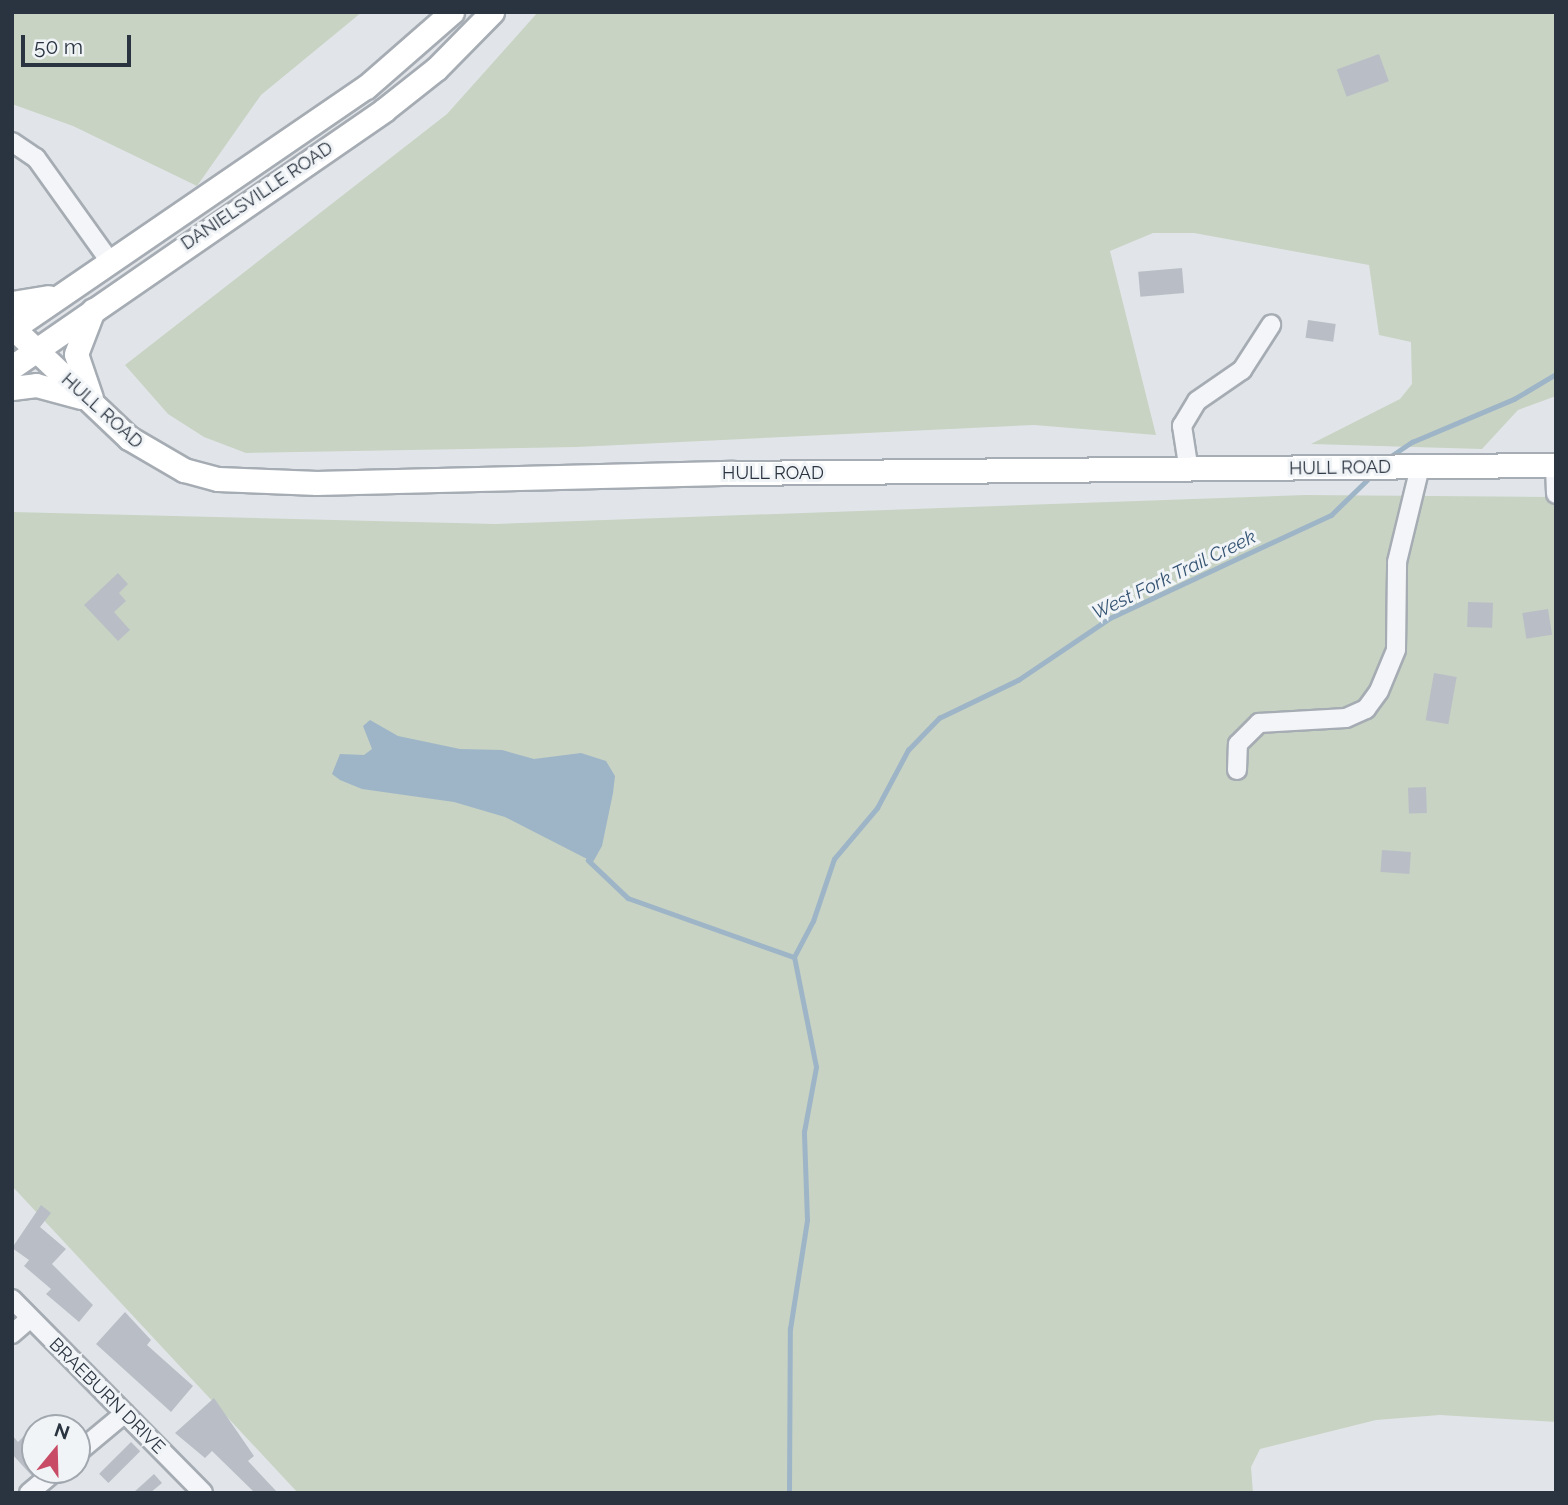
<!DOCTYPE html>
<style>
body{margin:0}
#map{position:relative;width:1568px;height:1505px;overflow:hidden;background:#e1e5e9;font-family:Raleway,sans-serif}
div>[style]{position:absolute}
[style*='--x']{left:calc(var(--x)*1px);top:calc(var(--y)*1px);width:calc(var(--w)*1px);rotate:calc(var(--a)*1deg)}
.green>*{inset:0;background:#c8d3c3}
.water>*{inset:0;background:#9eb5c8}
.stream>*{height:4.5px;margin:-2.25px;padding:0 2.25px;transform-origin:2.25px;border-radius:2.25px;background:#9eb5c8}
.building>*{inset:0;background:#b9bec6;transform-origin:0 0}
.roads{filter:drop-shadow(2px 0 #a6acb3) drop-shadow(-2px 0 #a6acb3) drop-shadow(0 2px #a6acb3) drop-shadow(0 -2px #a6acb3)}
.minor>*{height:18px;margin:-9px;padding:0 9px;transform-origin:9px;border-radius:9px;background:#f4f5f8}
.major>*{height:23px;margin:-11.5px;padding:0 11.5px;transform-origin:11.5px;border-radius:11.5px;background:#fff}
span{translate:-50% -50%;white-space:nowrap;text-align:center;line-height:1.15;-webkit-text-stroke:6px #f1f4f7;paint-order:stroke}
.street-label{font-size:18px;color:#2a3440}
.water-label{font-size:19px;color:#365573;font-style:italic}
.frame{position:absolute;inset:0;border:14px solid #2a3440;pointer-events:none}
.north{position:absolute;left:21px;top:1414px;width:70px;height:70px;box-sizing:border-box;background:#f1f4f7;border:2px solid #a1a7ae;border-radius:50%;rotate:19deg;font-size:19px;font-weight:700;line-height:28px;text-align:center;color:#2a3440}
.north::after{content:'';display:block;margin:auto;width:24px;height:32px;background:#c94c66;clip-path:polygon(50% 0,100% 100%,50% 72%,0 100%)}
.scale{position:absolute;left:21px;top:35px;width:110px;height:32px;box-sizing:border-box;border:4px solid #2a3440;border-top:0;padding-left:9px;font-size:21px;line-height:24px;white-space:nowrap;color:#2a3440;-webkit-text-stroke:5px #f1f4f7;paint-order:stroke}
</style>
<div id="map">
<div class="green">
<div style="clip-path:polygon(12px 12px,362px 12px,261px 95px,197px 186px,73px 126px,12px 104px)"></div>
<div style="clip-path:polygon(538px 12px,1556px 12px,1556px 396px,1518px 410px,1482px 449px,1311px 444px,1400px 399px,1412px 384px,1411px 342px,1379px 335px,1369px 265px,1194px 233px,1153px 233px,1110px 251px,1156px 435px,1034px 425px,577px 447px,246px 453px,204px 437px,168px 414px,125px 365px,447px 114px)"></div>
<div style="clip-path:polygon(1305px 495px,1556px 497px,1556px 1422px,1440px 1415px,1376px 1420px,1260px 1449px,1251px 1467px,1253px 1493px,298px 1493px,12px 1186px,12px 512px,495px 524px)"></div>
</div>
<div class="water">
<div style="clip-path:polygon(370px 720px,398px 736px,460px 749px,502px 750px,534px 759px,581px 753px,606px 761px,615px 776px,613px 793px,602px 846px,593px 862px,505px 817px,454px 802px,362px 789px,340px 780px,332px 774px,340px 754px,364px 755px,372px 749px,363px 726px)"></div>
</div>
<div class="stream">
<div style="--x:1388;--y:458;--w:29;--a:-34"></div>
<div style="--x:1412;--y:442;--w:111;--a:-22.9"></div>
<div style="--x:1514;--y:399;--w:49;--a:-30.8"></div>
<div style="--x:588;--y:860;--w:55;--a:43.5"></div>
<div style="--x:628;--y:898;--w:176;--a:19.6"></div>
<div style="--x:789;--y:1493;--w:164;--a:-89.7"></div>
<div style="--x:790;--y:1329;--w:110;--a:-81.1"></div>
<div style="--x:807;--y:1220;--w:88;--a:-92"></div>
<div style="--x:804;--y:1132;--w:66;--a:-79.5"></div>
<div style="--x:816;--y:1067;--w:112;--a:-101.3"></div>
<div style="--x:794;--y:957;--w:41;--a:-62.2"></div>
<div style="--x:813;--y:921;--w:65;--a:-71.3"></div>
<div style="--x:834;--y:859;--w:67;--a:-49.9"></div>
<div style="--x:877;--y:808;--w:66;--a:-61.9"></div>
<div style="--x:908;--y:750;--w:45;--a:-45.9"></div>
<div style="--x:939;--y:718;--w:88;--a:-25.7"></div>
<div style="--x:1018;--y:680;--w:111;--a:-34"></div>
<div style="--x:1110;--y:618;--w:244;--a:-25"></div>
<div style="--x:1331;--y:515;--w:50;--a:-44.2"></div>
</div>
<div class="building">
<div style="left:1379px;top:54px;width:29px;height:45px;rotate:70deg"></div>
<div style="left:1182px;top:268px;width:25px;height:44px;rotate:85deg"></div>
<div style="left:1308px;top:320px;width:28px;height:18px;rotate:8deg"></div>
<div style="clip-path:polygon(118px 573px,128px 584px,119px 593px,126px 601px,114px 612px,130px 630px,118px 641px,84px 605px)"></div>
<div style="left:1468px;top:602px;width:25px;height:25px;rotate:2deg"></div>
<div style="left:1548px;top:609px;width:26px;height:26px;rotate:81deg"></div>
<div style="left:1434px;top:673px;width:23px;height:48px;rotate:10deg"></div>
<div style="left:1426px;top:787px;width:26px;height:18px;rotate:88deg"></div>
<div style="left:1382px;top:850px;width:29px;height:22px;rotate:4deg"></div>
<div style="clip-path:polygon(41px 1205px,51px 1213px,40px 1227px,66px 1249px,52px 1264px,93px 1305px,79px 1322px,46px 1294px,51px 1289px,24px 1266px,29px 1260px,12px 1248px)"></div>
<div style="clip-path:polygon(125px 1312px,151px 1340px,147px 1345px,193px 1386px,171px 1412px,96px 1344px)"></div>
<div style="clip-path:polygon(214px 1398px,254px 1456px,248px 1461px,278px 1493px,255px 1493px,212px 1451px,205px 1458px,175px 1433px)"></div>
<div style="clip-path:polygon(35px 1425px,35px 1473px,32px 1476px,12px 1454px,12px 1435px,18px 1442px)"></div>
<div style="left:131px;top:1442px;width:13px;height:45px;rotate:45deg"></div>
<div style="clip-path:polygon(154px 1474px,162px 1483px,150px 1493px,133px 1493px)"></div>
</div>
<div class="roads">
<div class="minor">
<div style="--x:12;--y:142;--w:29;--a:34"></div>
<div style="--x:36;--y:158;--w:125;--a:54.4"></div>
<div style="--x:1555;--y:465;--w:29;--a:88"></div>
<div style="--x:1189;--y:471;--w:46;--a:-98.8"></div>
<div style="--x:1182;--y:426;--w:29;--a:-59"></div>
<div style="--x:1197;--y:401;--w:55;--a:-34.6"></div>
<div style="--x:1242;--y:370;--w:54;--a:-57.2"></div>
<div style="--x:1237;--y:770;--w:26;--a:-88"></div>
<div style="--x:1238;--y:744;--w:30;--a:-45"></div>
<div style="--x:1259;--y:723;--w:87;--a:-3.3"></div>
<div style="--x:1346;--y:718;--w:22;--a:-24"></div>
<div style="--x:1366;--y:709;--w:22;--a:-54"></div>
<div style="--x:1379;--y:691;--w:44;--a:-67.5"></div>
<div style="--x:1396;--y:650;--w:88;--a:-89.3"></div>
<div style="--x:1397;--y:562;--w:98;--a:-76.4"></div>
<div style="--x:12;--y:1299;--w:272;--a:45.4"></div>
<div style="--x:12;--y:1334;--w:23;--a:-41"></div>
<div style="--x:77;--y:1453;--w:62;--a:-39.8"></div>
<div style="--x:29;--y:1493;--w:35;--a:-40"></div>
</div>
<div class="major">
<div style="--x:12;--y:303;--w:37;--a:-9"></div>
<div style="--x:13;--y:328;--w:160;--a:43.5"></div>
<div style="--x:129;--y:438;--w:64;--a:30.2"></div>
<div style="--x:184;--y:470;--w:35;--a:15"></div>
<div style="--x:218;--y:479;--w:99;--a:2.3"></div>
<div style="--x:317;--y:483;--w:414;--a:-1.4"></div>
<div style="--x:731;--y:473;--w:825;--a:-0.56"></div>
<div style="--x:12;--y:329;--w:429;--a:-34.4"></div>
<div style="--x:366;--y:87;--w:114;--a:-41.1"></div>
<div style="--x:12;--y:367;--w:452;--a:-34.6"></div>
<div style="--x:384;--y:110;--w:66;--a:-38.3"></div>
<div style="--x:436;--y:69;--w:80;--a:-45.5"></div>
<div style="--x:12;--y:388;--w:24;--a:-7"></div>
<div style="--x:36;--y:385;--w:47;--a:14.9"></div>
<div style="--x:91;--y:398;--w:46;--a:-108.8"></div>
<div style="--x:76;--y:354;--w:47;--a:-68.9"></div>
</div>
</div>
<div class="street-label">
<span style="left:257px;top:196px;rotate:-34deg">DANIELSVILLE ROAD</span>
<span style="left:102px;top:411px;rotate:42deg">HULL ROAD</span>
<span style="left:1340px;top:468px;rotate:-1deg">HULL ROAD</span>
<span style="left:773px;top:473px">HULL ROAD</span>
<span style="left:107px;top:1396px;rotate:45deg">BRAEBURN DRIVE</span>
</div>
<div class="water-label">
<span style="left:1174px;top:575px;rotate:-26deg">West Fork Trail Creek</span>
</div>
<div class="frame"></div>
<div class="north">N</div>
<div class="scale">50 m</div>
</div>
